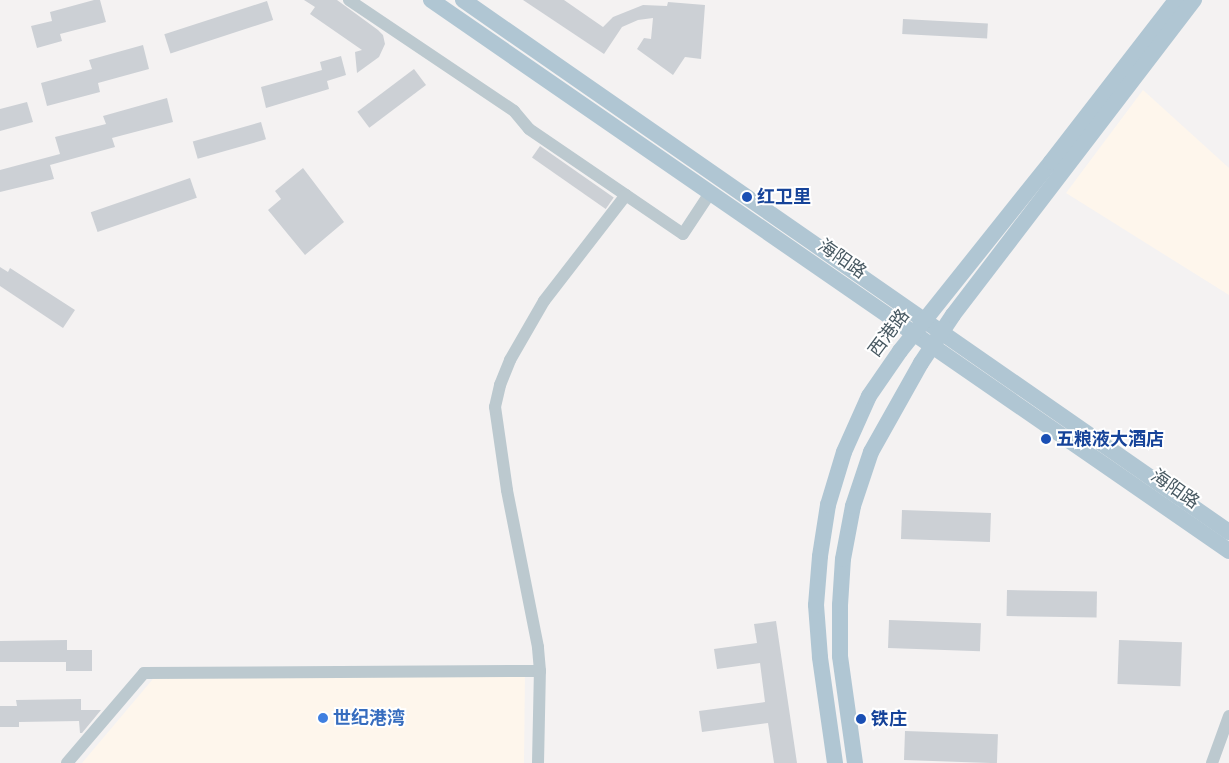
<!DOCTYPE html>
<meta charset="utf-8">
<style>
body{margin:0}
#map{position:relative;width:1229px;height:763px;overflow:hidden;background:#f4f2f2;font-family:"Archivo Narrow","Noto Sans SC",sans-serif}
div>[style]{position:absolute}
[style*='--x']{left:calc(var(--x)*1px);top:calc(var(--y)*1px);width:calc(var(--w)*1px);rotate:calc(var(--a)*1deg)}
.commercial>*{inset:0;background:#fef6ec}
.building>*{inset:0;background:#ccd0d5;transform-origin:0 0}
.minor>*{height:12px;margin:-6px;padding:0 6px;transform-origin:6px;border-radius:6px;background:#bcc9cf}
.major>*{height:16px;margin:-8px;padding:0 8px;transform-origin:8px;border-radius:8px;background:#b0c6d3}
.dots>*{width:14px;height:14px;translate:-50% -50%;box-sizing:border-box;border:2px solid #fff;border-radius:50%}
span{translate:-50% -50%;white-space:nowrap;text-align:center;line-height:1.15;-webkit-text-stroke:4px #fff;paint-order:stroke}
.transit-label{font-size:18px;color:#164399;font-weight:700}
.left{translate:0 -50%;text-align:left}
.street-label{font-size:18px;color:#485962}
.shop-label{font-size:18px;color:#366cbe;font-weight:700}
</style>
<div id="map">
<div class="commercial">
<div style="clip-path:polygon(1143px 90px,1229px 168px,1229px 295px,1066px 193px)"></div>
<div style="clip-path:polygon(525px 670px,524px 763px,82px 763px,158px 673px)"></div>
</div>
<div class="building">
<div style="clip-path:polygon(94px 0,100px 0,106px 22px,60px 34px,62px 41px,37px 48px,31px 26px,52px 21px,50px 12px)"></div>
<div style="clip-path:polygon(304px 0,337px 0,378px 30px,383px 35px,385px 44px,379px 57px,357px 73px,355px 52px,362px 50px,310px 14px,315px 7px)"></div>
<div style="clip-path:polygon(523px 0,564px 0,603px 27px,613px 17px,643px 5px,667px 6px,668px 2px,705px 5px,701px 59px,685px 57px,673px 75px,637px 49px,644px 38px,651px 39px,653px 18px,638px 20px,622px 27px,604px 54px)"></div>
<div style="left:267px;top:1px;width:20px;height:108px;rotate:72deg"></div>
<div style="left:903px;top:19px;width:85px;height:15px;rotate:3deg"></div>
<div style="clip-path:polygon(143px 45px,149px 69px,98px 83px,100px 92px,47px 106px,41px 83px,92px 69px,89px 60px)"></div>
<div style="clip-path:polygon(341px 56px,346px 75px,327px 81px,329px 89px,266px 108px,261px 87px,322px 70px,320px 62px)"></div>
<div style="left:414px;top:69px;width:20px;height:71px;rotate:53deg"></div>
<div style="clip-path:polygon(167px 98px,173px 122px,112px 138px,115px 147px,50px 165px,54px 179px,0 192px,0 170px,60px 154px,55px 137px,106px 124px,103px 116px)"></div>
<div style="clip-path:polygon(27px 102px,33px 122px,0 131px,0 109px)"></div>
<div style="left:261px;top:122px;width:18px;height:71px;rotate:74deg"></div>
<div style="left:540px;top:146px;width:90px;height:14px;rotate:35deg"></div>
<div style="clip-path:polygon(303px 168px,344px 222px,305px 255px,268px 210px,281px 199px,275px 191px)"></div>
<div style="left:190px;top:178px;width:21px;height:105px;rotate:71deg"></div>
<div style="clip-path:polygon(0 267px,8px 272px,10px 268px,75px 310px,63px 328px,0 286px)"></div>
<div style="left:902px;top:510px;width:89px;height:29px;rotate:2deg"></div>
<div style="left:1007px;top:590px;width:90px;height:26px;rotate:1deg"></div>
<div style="left:889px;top:620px;width:92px;height:28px;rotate:2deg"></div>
<div style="clip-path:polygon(776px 621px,797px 763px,774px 763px,768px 723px,702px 732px,699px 711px,765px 702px,760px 663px,717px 669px,714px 649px,757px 643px,754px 624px)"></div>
<div style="clip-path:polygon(67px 640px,67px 650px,92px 650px,92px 671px,66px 671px,66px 662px,0 662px,0 641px)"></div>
<div style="left:1119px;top:640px;width:63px;height:44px;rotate:2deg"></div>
<div style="clip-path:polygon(81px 699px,81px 710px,101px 710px,82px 733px,80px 733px,79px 721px,19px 722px,19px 727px,0 727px,0 706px,17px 706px,16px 700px)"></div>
<div style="left:905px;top:731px;width:93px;height:29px;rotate:2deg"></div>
</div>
<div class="minor">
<div style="--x:349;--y:0;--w:199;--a:33.9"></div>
<div style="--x:514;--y:111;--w:23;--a:50"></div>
<div style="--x:529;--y:129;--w:186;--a:34.3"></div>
<div style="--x:683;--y:234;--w:49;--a:-56.6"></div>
<div style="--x:67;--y:763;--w:118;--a:-49.5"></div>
<div style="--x:144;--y:673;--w:396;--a:-0.3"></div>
<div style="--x:538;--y:763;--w:92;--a:-88.8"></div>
<div style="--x:540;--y:671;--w:24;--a:-95"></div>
<div style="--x:538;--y:647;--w:160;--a:-101.2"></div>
<div style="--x:507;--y:490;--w:84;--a:-98.2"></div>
<div style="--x:495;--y:407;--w:23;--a:-77"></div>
<div style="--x:500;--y:385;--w:27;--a:-68"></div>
<div style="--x:510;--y:360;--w:68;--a:-60"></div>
<div style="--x:544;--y:301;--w:134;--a:-52.3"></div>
<div style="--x:1212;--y:763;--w:50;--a:-70.1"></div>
</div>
<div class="major">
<div style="--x:431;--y:0;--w:970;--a:34.62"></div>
<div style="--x:463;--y:0;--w:933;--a:34.78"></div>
<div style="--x:835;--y:763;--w:107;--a:-98.1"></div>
<div style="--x:820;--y:657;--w:52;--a:-94.4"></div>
<div style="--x:816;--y:605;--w:49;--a:-85.3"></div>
<div style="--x:820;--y:556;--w:52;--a:-81.1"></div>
<div style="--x:828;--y:505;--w:55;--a:-73.2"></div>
<div style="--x:844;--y:452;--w:61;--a:-65.9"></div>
<div style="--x:869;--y:396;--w:55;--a:-55.4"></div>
<div style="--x:900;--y:351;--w:242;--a:-51.4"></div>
<div style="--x:1051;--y:162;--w:205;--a:-52.3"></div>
<div style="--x:855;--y:763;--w:108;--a:-98"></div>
<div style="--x:840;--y:656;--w:51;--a:-90"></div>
<div style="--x:840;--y:605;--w:46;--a:-86.3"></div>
<div style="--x:843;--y:559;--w:54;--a:-79.3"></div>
<div style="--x:853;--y:506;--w:57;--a:-71.6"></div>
<div style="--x:871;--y:452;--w:102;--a:-60.7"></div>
<div style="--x:921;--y:363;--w:58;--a:-56.3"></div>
<div style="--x:953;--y:315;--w:397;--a:-52.6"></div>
</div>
<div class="dots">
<div style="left:747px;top:197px;background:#1a4fb4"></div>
<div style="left:1046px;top:439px;background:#1a4fb4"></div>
<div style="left:323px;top:718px;background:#3f7fe0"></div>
<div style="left:861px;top:719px;background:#1a4fb4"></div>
</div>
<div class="transit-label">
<span class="left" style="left:757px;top:197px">红卫里</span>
<span class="left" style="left:1056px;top:439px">五粮液大酒店</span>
<span class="left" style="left:871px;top:719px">铁庄</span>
</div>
<div class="street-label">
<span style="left:842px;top:259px;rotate:35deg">海阳路</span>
<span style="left:889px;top:333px;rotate:-53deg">西港路</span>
<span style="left:1175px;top:489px;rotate:35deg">海阳路</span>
</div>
<div class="shop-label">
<span class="left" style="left:333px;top:718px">世纪港湾</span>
</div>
</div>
